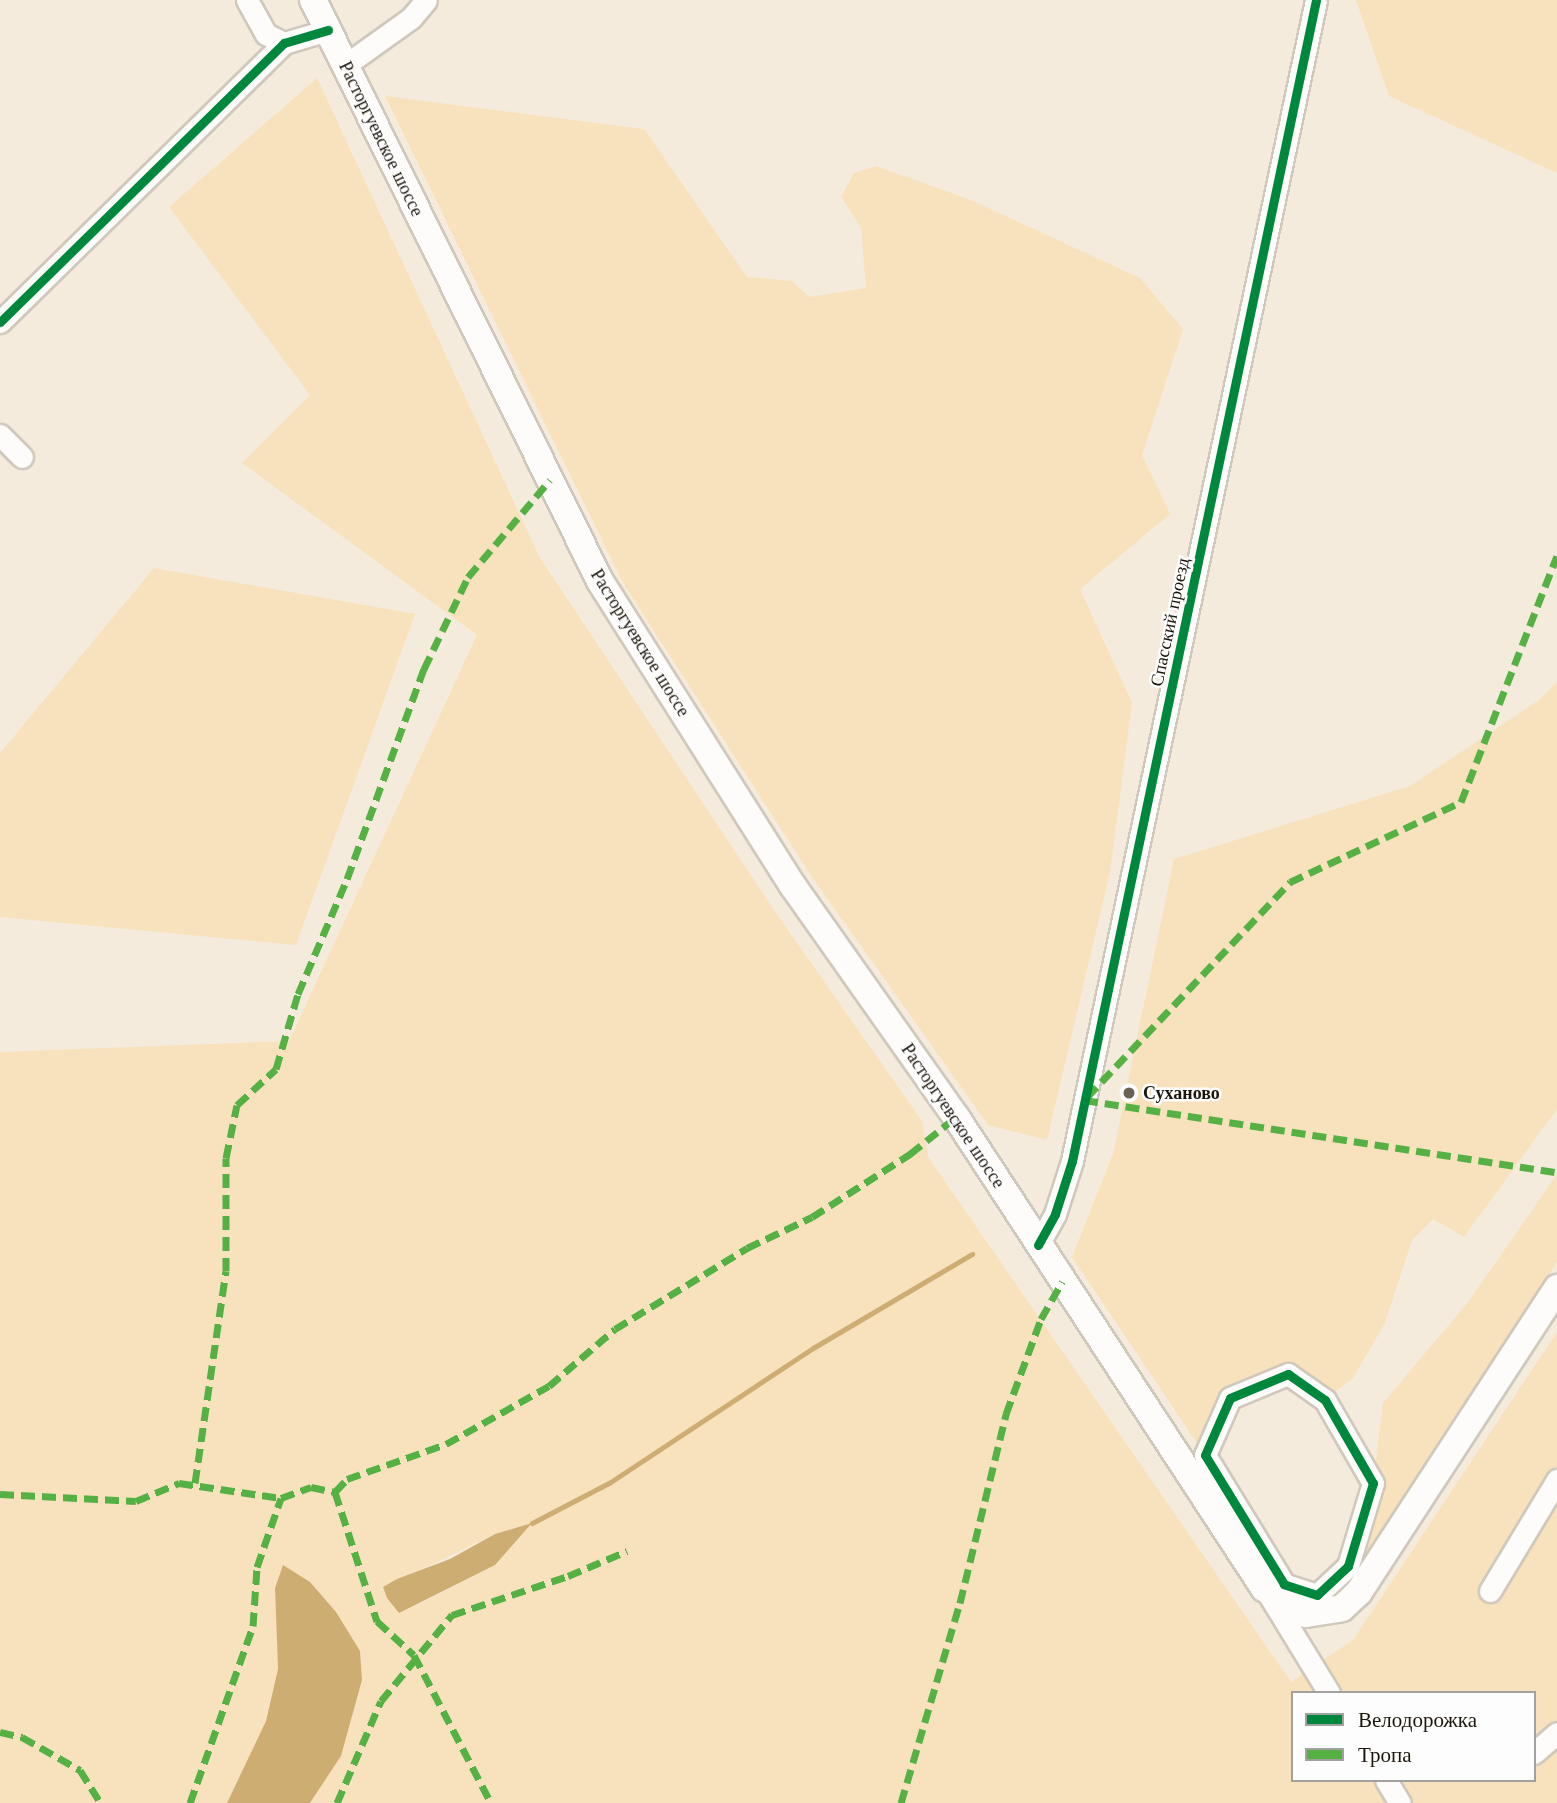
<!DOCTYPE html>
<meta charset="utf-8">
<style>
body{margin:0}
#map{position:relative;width:1557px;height:1803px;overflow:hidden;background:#f4ebdc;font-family:"Libre Baskerville",serif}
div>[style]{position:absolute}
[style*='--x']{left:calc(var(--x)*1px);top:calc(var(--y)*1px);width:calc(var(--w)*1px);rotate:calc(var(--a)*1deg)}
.green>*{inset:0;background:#f8e2bd}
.water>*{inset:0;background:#cead72}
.stream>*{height:5px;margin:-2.5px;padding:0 2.5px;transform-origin:2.5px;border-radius:2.5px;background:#cead72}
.roads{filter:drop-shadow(2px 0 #cfc8bc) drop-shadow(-2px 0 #cfc8bc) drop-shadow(0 2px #cfc8bc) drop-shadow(0 -2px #cfc8bc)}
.minor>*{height:21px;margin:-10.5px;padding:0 10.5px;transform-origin:10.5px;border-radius:10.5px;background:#fdfcfa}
.major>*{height:26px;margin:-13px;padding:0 13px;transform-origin:13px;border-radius:13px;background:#fdfcfa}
.quiet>*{height:7px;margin-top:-3.5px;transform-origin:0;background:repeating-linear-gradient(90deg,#55b144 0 14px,transparent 0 21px)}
.cycleway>*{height:9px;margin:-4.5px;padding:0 4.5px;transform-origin:4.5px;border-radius:4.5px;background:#00873e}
.dots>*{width:19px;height:19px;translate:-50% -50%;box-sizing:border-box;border:4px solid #fdfdfd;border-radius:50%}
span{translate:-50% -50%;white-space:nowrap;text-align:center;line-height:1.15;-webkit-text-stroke:5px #fdfdfd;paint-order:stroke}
.street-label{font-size:18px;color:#1c160c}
.poi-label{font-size:18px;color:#1c160c;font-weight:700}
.left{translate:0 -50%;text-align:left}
.legend{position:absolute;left:1291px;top:1691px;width:245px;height:91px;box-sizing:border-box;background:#fdfdfd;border:2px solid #a3a19d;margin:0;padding:9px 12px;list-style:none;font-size:21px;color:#1c160c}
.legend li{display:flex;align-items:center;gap:14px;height:35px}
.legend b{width:35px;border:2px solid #a3a19d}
</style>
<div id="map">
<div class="green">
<div style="clip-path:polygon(1356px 0,1557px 0,1557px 173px,1389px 96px)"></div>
<div style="clip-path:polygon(evenodd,317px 78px,540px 558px,774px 910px,922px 1121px,928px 1157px,1291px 1682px,1353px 1640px,1557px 1332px,1557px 1803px,310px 1803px,341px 1756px,362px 1680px,360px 1651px,310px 1582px,283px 1566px,275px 1588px,278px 1669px,266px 1721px,227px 1803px,0 1803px,0 1052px,289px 1041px,477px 635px,242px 463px,310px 395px,169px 207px,317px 78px,531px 1524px,495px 1565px,417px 1605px,399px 1612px,383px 1588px,495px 1534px,531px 1524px,317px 78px,1293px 1693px,1534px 1693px,1534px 1780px,1293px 1780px,1293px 1693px)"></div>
<div style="clip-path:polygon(385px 96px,644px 129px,747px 277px,792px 281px,810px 297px,866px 288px,861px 227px,841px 197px,854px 173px,876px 166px,971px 200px,1140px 278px,1183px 329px,1142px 455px,1170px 514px,1080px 589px,1132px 703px,1110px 872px,1047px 1140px,988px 1125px,810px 874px,622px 581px)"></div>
<div style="clip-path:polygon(154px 568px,415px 614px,296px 945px,0 917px,0 753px)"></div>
<div style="clip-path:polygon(1557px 682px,1557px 1109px,1464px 1237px,1433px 1219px,1412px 1240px,1385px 1323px,1353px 1378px,1325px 1400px,1288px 1374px,1230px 1397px,1205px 1455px,1072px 1257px,1113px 1154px,1174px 859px,1410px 786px,1539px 700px)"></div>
<div style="clip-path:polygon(1557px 1174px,1557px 1262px,1355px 1583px,1348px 1566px,1371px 1501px,1383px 1403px,1469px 1301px)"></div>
</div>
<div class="water">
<div style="clip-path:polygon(532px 1523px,495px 1565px,399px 1613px,387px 1598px,383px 1587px,397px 1579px,450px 1559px,495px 1534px)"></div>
<div style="clip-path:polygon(283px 1565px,310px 1582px,336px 1612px,360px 1651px,362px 1680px,341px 1756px,310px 1803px,227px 1803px,266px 1721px,278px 1669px,275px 1588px)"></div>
</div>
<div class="stream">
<div style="--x:532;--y:1523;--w:87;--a:-27.5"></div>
<div style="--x:609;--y:1483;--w:245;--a:-33.5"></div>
<div style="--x:813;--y:1348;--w:185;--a:-30.6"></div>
</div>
<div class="roads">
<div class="minor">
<div style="--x:247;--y:0;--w:39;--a:61"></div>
<div style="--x:266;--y:34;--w:20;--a:27"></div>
<div style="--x:344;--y:66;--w:82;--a:-35.6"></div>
<div style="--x:411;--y:18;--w:23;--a:-50"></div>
<div style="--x:0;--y:322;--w:398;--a:-44.5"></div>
<div style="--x:284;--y:43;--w:46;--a:-16.5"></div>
<div style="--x:0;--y:435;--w:31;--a:45"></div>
<div style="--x:1038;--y:1245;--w:35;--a:-61"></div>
<div style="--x:1055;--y:1214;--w:56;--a:-72.2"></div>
<div style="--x:1072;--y:1161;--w:1186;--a:-78.13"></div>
<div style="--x:1288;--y:1374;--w:45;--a:35.1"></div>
<div style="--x:1325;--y:1400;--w:96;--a:60"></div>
<div style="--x:1373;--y:1483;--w:87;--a:106.8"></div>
<div style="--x:1348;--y:1566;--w:42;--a:136.9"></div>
<div style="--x:1317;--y:1595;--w:35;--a:-162"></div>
<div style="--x:1284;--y:1584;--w:151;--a:-121.5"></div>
<div style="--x:1205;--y:1455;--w:62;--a:-66.3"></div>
<div style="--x:1230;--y:1398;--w:63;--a:-22.5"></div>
<div style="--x:1266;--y:1590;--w:121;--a:58.5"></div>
<div style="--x:1490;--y:1591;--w:130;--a:-58.9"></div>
<div style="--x:1534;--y:1753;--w:30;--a:-41"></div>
<div style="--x:1386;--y:1780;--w:27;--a:59"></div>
</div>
<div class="major">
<div style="--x:313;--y:0;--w:648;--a:63.71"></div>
<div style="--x:600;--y:581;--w:361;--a:57.7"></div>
<div style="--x:793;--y:886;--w:283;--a:54.8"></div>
<div style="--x:956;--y:1117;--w:563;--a:56.82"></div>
<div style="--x:1264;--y:1588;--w:49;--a:31.8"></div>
<div style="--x:1306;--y:1614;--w:36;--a:-9"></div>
<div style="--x:1342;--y:1608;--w:23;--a:-43"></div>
<div style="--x:1359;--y:1592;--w:363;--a:-56.9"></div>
</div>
</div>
<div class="quiet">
<div style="--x:1087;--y:1097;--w:296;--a:-46.6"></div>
<div style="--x:1290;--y:882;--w:189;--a:-25.1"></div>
<div style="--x:1461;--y:802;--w:264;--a:-68.7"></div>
<div style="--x:1084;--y:1100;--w:478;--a:8.7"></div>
<div style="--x:195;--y:1483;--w:214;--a:-81.7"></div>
<div style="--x:226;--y:1271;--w:113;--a:-90"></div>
<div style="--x:226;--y:1158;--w:54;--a:-78.3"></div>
<div style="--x:237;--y:1105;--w:53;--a:-42.7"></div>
<div style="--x:276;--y:1069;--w:78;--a:-73.7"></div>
<div style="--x:298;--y:994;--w:125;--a:-66.9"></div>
<div style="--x:347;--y:879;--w:224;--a:-69.9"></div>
<div style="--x:424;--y:669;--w:102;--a:-64.4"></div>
<div style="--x:468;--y:577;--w:127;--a:-49.8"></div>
<div style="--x:335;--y:1492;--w:18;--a:-47"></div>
<div style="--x:347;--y:1479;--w:105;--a:-19.5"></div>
<div style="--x:446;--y:1444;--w:118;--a:-29.4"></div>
<div style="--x:549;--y:1386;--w:87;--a:-40.8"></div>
<div style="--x:615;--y:1329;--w:155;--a:-31.5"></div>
<div style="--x:747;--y:1248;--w:72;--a:-25.5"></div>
<div style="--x:812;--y:1217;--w:117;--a:-32.7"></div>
<div style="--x:910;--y:1154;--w:59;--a:-38.8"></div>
<div style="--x:335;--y:1492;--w:136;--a:72"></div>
<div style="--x:377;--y:1621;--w:50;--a:42.6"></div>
<div style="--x:414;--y:1655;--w:167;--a:62.5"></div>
<div style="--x:0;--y:1494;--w:136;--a:2.9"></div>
<div style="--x:136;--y:1501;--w:47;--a:-22.7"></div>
<div style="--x:179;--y:1483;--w:103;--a:8.4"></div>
<div style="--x:0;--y:1732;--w:23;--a:13"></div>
<div style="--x:22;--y:1737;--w:67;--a:29.6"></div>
<div style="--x:80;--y:1770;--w:39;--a:58"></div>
<div style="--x:190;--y:1803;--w:188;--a:-70.4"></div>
<div style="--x:253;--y:1626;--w:59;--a:-86.1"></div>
<div style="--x:257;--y:1567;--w:73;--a:-70.8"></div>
<div style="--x:281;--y:1498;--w:32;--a:-20"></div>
<div style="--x:311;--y:1487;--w:25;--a:12"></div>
<div style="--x:337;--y:1803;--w:111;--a:-66.7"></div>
<div style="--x:381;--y:1701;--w:112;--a:-50.5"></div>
<div style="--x:452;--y:1615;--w:122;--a:-18.6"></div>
<div style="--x:568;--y:1576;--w:64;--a:-23"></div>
<div style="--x:901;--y:1803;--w:209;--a:-73.6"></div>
<div style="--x:960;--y:1603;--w:195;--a:-76.3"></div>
<div style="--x:1006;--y:1414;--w:101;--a:-69.8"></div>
<div style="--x:1041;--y:1319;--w:43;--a:-60.4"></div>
</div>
<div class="cycleway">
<div style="--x:0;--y:322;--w:398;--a:-44.5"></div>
<div style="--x:284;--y:43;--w:46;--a:-16.5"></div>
<div style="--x:1038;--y:1245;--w:35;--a:-61"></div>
<div style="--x:1055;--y:1214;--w:56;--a:-72.2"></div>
<div style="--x:1072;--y:1161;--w:1186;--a:-78.13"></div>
<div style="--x:1288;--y:1374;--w:45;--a:35.1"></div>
<div style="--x:1325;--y:1400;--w:96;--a:60"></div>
<div style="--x:1373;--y:1483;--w:87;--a:106.8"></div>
<div style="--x:1348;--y:1566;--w:42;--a:136.9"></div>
<div style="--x:1317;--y:1595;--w:35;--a:-162"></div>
<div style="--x:1284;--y:1584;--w:151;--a:-121.5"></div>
<div style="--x:1205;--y:1455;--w:62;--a:-66.3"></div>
<div style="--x:1230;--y:1398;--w:63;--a:-22.5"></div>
</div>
<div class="dots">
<div style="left:1129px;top:1093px;background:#686155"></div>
</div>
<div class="street-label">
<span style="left:381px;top:139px;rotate:64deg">Расторгуевское шоссе</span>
<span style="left:1170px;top:622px;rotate:-78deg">Спасский проезд</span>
<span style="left:640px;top:643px;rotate:58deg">Расторгуевское шоссе</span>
<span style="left:953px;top:1116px;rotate:56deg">Расторгуевское шоссе</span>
</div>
<div class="poi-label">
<span class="left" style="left:1143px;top:1093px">Суханово</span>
</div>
<ul class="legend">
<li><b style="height:9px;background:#00873e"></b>Велодорожка</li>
<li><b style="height:9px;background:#55b144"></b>Тропа</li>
</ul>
</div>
